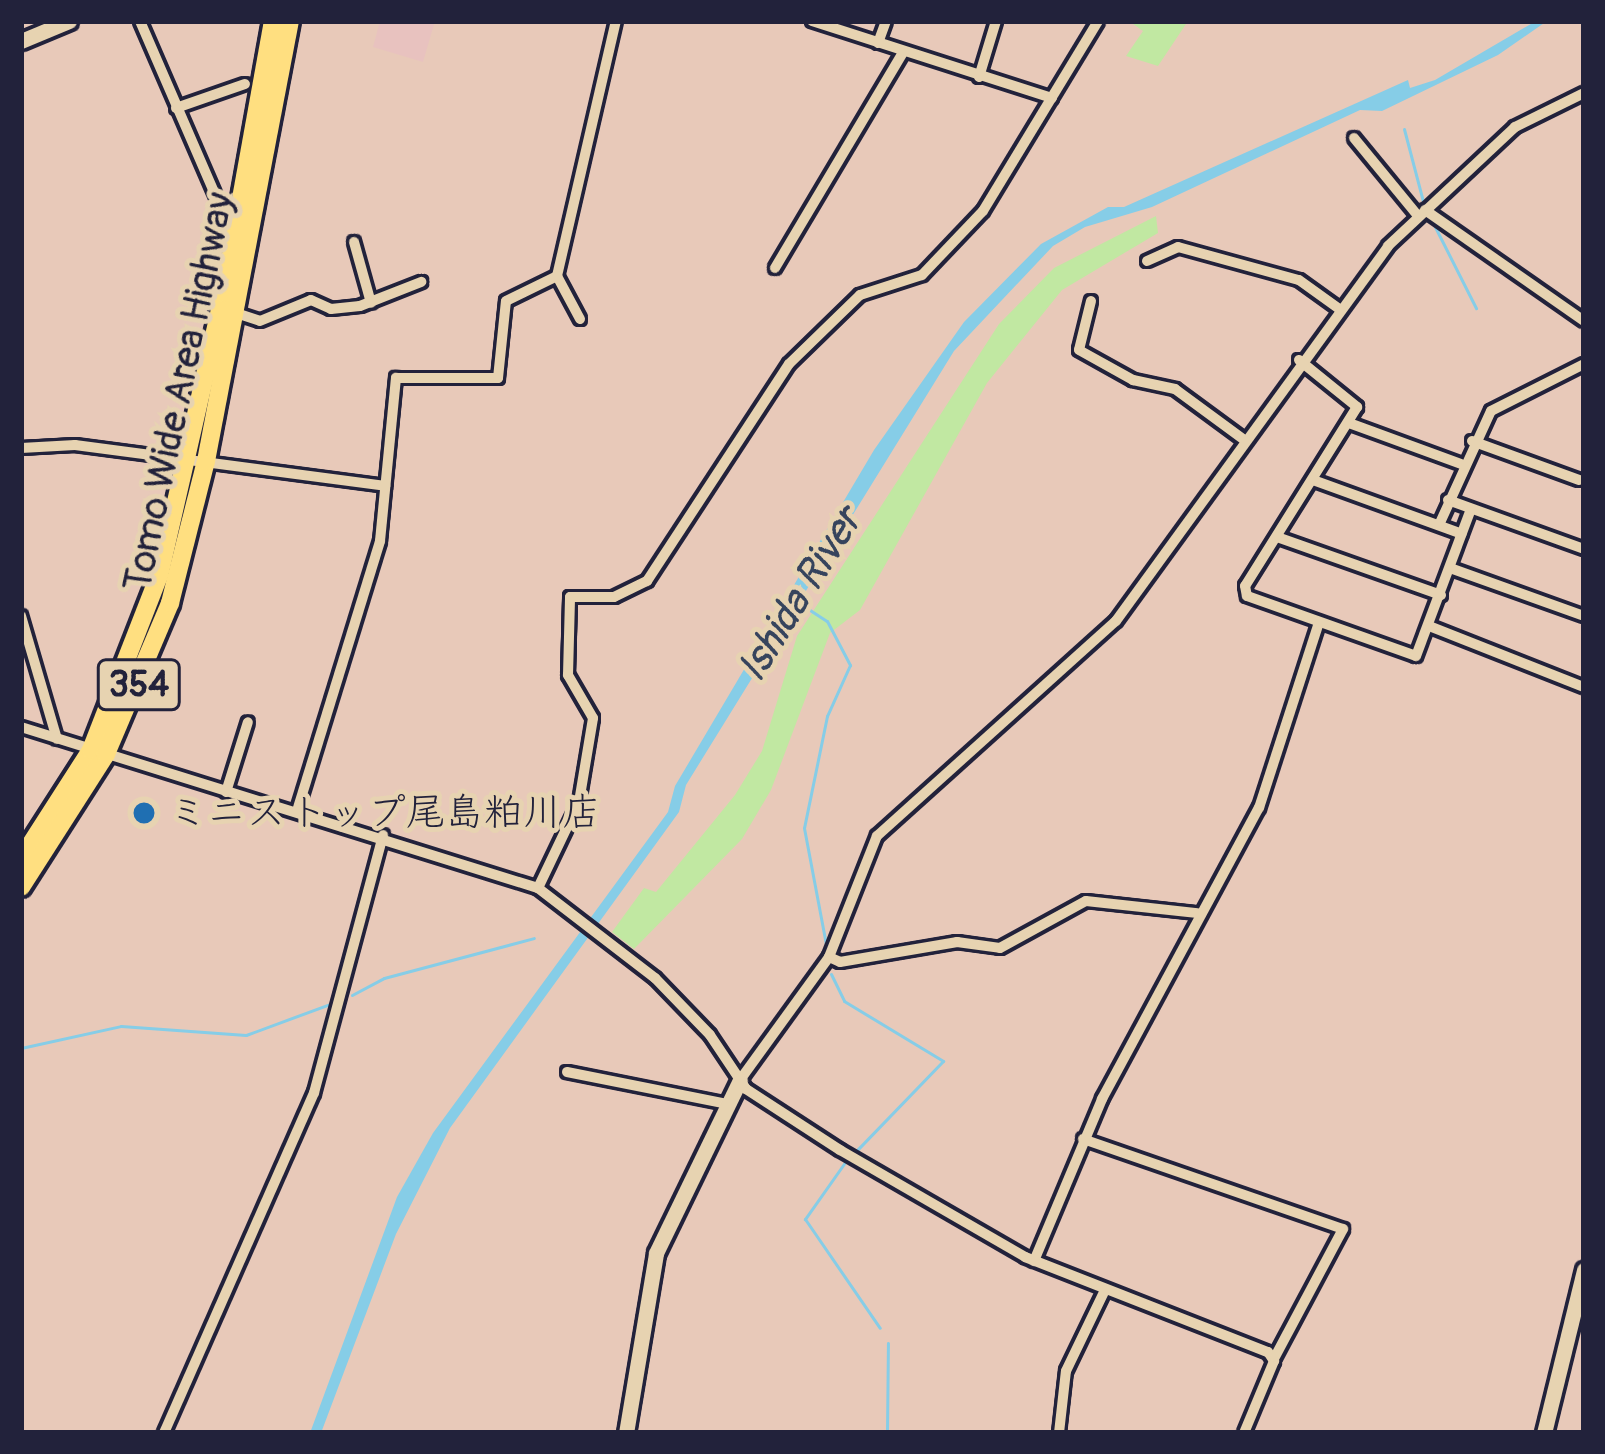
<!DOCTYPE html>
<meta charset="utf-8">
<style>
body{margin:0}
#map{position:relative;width:1605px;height:1454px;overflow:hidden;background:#e8c9b9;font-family:Pangolin,"Klee One",sans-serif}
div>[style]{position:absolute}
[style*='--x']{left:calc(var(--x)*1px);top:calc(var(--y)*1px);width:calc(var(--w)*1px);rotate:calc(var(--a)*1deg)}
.built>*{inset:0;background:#e8c2bf}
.green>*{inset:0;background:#c1e8a2}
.water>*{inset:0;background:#86cde7}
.stream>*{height:3px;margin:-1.5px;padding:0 1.5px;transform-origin:1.5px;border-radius:1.5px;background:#86cde7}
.roads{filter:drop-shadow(3px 0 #22223b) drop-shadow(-3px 0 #22223b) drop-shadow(0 3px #22223b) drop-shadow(0 -3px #22223b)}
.street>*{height:10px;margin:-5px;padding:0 5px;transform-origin:5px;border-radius:5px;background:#e7d3b1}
.secondary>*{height:15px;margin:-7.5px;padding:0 7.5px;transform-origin:7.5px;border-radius:7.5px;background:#e7d3b1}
.highway>*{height:18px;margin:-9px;padding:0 9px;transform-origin:9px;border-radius:9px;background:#ffdf80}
.dots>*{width:33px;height:33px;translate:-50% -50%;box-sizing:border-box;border:6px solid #e7d3b1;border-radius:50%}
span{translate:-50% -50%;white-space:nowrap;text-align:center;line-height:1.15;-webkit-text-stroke:10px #e7d3b1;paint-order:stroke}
.shield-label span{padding:3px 9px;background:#e7d3b1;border:3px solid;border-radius:9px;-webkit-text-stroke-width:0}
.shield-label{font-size:36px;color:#22223b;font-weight:700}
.street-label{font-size:39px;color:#22223b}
.poi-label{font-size:39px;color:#22223b}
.left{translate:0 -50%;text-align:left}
.water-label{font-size:42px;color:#36445d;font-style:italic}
.frame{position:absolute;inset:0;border:24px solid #22223b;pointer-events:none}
</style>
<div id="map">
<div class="built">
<div style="clip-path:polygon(380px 21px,435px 21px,423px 62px,373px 47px)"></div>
</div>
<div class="green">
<div style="clip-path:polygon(1129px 21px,1188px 21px,1158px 66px,1126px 56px,1143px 31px)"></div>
<div style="clip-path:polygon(1156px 216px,1158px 233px,1062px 290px,987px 383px,860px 610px,830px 633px,771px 790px,742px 839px,634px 949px,612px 932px,644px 888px,656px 892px,735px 795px,762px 751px,797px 636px,999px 324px,1054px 268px)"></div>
</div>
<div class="water">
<div style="clip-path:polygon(1536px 21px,1547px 21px,1498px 55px,1382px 111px,1360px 110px,1152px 207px,1085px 227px,1053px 246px,954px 351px,686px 785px,679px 812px,450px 1128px,396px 1234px,321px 1433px,310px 1433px,397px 1197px,433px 1133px,668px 812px,675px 786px,874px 450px,964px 322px,1041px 244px,1108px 207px,1124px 207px,1408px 80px,1410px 88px,1435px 80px)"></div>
</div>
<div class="stream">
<div style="--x:1404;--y:129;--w:79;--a:75.3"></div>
<div style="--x:1431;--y:219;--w:100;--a:63.2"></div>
<div style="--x:796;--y:601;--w:37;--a:33"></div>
<div style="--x:827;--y:621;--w:50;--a:62.4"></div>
<div style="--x:850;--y:665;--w:56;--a:114.3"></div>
<div style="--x:827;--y:716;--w:114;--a:101.6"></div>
<div style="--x:804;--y:828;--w:118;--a:79.3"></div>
<div style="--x:831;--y:974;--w:30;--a:64"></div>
<div style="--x:844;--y:1001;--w:116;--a:31.2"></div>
<div style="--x:943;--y:1061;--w:127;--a:134"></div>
<div style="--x:352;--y:995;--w:36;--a:-28"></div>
<div style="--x:384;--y:978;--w:155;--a:-14.9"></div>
<div style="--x:21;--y:1048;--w:102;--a:-12.4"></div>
<div style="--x:121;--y:1026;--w:125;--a:4.1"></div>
<div style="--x:246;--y:1035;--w:95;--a:-20.3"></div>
<div style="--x:848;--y:1158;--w:75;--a:125.2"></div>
<div style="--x:805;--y:1219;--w:132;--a:55.5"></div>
<div style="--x:887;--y:1433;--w:90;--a:-89.4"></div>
</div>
<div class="roads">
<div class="street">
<div style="--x:140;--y:21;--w:194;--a:66.6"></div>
<div style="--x:217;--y:199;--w:25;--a:23"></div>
<div style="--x:812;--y:21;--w:252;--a:17.8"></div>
<div style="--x:878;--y:43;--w:23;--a:-70"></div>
<div style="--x:979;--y:77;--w:59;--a:-73.1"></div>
<div style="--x:176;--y:108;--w:73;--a:-19.2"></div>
<div style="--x:1354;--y:138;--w:101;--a:50.6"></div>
<div style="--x:1425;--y:210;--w:194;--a:34.9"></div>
<div style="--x:354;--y:242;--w:63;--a:74.4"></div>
<div style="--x:1147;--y:261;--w:34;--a:-24"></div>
<div style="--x:1178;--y:247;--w:125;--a:15.3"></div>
<div style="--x:1299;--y:280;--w:48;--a:35.7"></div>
<div style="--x:775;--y:268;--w:251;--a:-59.3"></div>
<div style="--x:1091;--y:301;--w:50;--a:103.8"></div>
<div style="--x:1079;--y:350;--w:62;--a:29.1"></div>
<div style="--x:1133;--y:380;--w:43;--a:12.1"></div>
<div style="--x:1175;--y:389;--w:84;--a:36.3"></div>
<div style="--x:233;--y:312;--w:28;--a:18"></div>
<div style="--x:260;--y:321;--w:55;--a:-22.4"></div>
<div style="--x:311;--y:300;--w:22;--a:24"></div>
<div style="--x:331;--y:309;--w:29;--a:-6"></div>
<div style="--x:360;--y:306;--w:66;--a:-21.5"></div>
<div style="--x:580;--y:319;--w:49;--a:-118.1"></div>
<div style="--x:557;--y:276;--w:262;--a:-77"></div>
<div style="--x:1299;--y:360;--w:75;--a:39"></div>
<div style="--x:1357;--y:407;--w:211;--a:122"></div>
<div style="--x:1245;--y:586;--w:10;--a:79"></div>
<div style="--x:1247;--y:596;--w:179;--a:19.5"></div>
<div style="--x:1416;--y:656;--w:157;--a:-69.5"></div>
<div style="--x:1349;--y:423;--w:119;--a:20.1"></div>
<div style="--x:1472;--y:441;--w:114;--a:20"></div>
<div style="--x:21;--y:448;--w:54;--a:-3.2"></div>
<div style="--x:75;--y:445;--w:313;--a:7.5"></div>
<div style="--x:1313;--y:480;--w:158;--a:19.9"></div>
<div style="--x:1448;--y:500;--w:145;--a:19.8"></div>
<div style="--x:1439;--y:525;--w:125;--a:-65.5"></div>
<div style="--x:1491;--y:411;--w:104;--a:-26.8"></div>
<div style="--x:1277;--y:537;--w:174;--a:19.5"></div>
<div style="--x:1450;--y:568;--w:142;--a:19.7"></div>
<div style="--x:21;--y:616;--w:128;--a:73.7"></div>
<div style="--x:1429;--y:626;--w:167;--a:21.5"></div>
<div style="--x:21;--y:727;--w:541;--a:17.3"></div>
<div style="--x:538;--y:888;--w:148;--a:37.6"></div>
<div style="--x:655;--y:978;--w:79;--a:46"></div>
<div style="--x:710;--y:1035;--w:65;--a:56.3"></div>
<div style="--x:746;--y:1089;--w:112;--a:33"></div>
<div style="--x:840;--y:1150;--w:214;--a:30"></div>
<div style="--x:1025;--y:1257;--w:261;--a:21.4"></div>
<div style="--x:1268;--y:1352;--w:11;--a:56"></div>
<div style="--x:1274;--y:1361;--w:78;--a:112.6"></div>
<div style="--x:226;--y:792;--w:73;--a:-72.6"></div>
<div style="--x:297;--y:811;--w:282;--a:-72.9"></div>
<div style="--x:380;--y:541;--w:164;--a:-84.4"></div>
<div style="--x:396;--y:378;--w:102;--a:0"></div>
<div style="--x:498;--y:378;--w:77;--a:-84.1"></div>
<div style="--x:506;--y:301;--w:57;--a:-26.1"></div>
<div style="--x:538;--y:888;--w:95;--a:-64.5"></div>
<div style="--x:579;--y:802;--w:85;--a:-80.5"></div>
<div style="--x:593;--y:718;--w:50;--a:-120.2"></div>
<div style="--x:568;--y:675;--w:78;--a:-88.5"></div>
<div style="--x:570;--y:597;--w:44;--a:0"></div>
<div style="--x:614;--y:597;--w:37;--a:-26"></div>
<div style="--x:647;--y:581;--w:259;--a:-56.8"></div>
<div style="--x:789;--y:364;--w:99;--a:-44.2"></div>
<div style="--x:860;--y:295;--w:65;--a:-17.9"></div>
<div style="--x:922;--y:275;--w:88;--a:-46.4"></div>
<div style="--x:983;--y:211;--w:222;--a:-58.8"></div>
<div style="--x:829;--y:957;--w:12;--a:24"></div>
<div style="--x:840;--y:962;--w:119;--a:-9.7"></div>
<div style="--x:957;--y:942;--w:43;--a:7.9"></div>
<div style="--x:1000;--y:948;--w:98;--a:-28.7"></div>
<div style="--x:1086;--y:901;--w:112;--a:6.2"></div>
<div style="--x:567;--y:1072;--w:163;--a:11.3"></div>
<div style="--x:740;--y:1080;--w:152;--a:-54.1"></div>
<div style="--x:829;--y:957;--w:130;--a:-68.4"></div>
<div style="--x:877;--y:836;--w:321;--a:-42"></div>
<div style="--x:1116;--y:621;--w:463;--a:-54"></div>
<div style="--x:1388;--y:246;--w:174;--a:-43.1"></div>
<div style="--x:1515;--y:127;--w:77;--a:-26.2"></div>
<div style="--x:1083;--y:1139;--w:275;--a:19.1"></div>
<div style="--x:1343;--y:1229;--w:145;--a:118"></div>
<div style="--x:1034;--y:1261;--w:176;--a:-67.2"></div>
<div style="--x:1102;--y:1099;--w:331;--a:-61.7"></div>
<div style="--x:1259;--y:808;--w:195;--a:-72.1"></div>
<div style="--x:164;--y:1433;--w:372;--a:-66.2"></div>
<div style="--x:314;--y:1093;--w:267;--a:-75"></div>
<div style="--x:1059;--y:1433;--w:62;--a:-83.6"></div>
<div style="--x:1066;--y:1371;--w:90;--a:-64.3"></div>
</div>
<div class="secondary">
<div style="--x:21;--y:41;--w:52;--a:-22.6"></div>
<div style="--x:626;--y:1433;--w:182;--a:-80.5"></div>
<div style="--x:656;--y:1253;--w:192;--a:-64.1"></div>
<div style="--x:1544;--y:1433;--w:168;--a:-76.2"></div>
</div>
<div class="highway">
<div style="--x:21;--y:859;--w:130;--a:-57.3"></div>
<div style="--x:91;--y:750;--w:187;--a:-68.7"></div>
<div style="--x:159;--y:576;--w:290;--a:-77.1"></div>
<div style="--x:224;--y:293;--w:276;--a:-79.8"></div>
<div style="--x:21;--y:887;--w:158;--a:-57.4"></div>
<div style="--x:106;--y:754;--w:164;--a:-67"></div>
<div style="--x:170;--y:603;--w:146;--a:-75.8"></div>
<div style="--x:206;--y:461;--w:448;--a:-79.2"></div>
</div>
</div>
<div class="dots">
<div style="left:144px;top:813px;background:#1f6fb2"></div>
</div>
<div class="shield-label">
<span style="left:139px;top:685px">354</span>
</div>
<div class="street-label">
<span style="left:180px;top:392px;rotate:-78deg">Tomo Wide Area Highway</span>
</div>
<div class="poi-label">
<span class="left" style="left:168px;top:813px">ミニストップ尾島粕川店</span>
</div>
<div class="water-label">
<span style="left:800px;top:595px;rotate:-58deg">Ishida River</span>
</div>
<div class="frame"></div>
</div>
